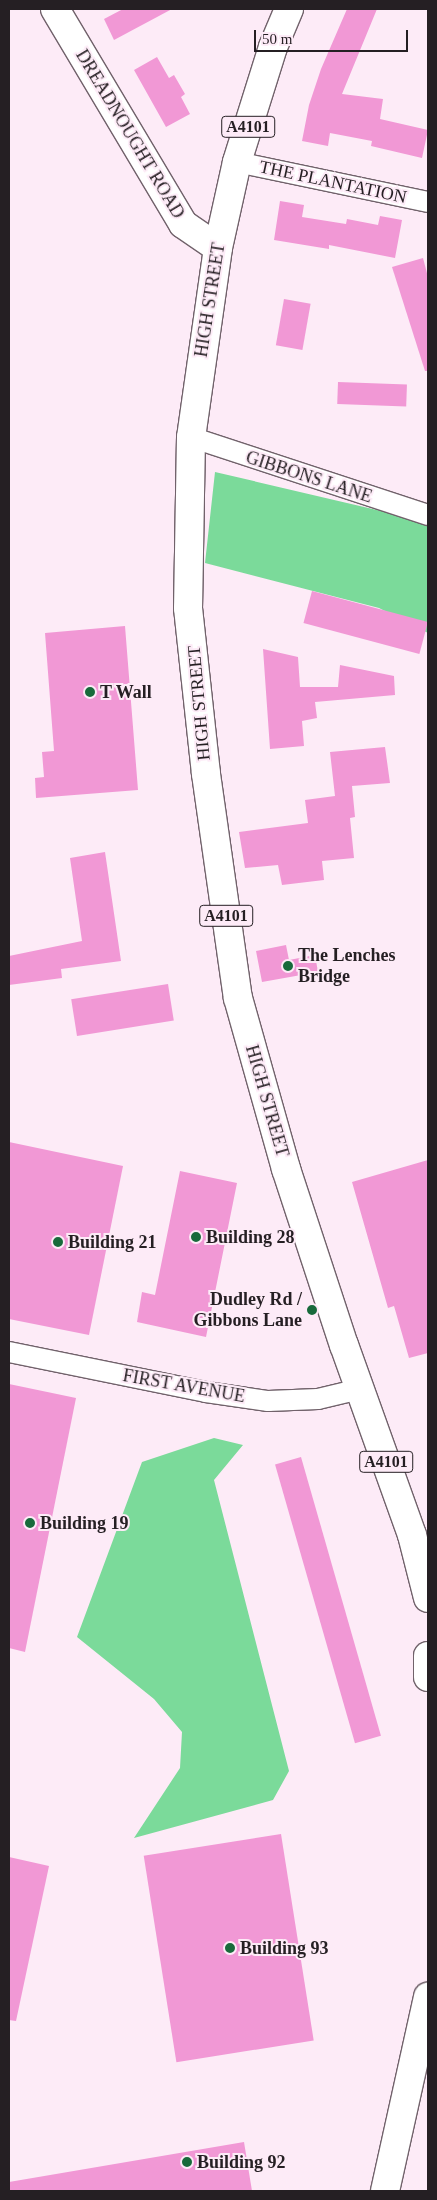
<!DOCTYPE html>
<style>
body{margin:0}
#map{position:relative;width:437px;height:2200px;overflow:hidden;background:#fdebf7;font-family:"Times New Roman",serif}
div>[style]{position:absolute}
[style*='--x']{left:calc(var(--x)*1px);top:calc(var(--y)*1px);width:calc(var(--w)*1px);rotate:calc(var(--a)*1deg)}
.forest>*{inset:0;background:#7bda9a}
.building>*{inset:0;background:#f198d5;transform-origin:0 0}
.roads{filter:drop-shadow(1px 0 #71626b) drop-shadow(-1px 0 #71626b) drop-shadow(0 1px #71626b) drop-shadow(0 -1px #71626b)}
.street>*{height:20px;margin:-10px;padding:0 10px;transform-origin:10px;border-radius:10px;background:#fff}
.secondary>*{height:28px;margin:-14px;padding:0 14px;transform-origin:14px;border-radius:14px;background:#fff}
.primary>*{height:28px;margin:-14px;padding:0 14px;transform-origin:14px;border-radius:14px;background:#fff}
.dots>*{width:14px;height:14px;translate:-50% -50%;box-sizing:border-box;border:2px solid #fdebf7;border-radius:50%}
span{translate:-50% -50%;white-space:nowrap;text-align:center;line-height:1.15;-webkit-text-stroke:4px #fdebf7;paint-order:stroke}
.shield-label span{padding:1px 4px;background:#fdebf7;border:1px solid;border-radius:4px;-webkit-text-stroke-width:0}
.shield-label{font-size:16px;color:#251f23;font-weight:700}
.street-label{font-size:18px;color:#251f23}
.poi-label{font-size:18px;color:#251f23;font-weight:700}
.left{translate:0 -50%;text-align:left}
.right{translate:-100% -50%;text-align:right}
.frame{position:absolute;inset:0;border:10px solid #251f23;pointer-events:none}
.scale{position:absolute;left:254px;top:30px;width:154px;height:22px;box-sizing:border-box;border:2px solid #251f23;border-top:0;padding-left:6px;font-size:15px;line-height:18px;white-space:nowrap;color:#251f23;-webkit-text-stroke:4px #fdebf7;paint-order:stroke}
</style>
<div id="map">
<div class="forest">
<div style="clip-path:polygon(215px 472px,428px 522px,428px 633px,379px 608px,205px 563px)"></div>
<div style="clip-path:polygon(214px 1438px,243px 1445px,214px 1480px,289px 1771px,273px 1800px,134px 1838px,180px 1768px,182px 1732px,154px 1699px,77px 1637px,142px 1462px)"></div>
</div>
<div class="building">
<div style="clip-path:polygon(123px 9px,172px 9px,114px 40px,104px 19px)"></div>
<div style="clip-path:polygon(347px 9px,377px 9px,342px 94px,383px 99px,380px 119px,428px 130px,422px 158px,371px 146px,372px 141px,330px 133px,328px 146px,302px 141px,309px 105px,321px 69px)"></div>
<div style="clip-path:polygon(157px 57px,169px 78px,174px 75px,185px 94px,181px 97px,190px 114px,166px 127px,134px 70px)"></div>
<div style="clip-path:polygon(280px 201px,304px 205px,302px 217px,346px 224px,347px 219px,378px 225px,380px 216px,402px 220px,395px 258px,329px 245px,329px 249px,274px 240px)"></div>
<div style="clip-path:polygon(423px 258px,428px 277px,428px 371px,425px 371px,392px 267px)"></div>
<div style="left:284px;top:299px;width:27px;height:47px;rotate:10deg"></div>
<div style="left:338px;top:382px;width:69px;height:22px;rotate:2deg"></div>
<div style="left:312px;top:591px;width:120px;height:33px;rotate:15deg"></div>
<div style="clip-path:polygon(125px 626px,138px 790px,36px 798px,35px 778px,44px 777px,42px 752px,54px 751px,45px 633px)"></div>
<div style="clip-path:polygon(263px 649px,298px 657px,300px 687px,338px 687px,340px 665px,394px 676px,395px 695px,315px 702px,317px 718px,302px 721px,304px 746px,270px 749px)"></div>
<div style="clip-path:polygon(385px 747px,390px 783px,352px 786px,355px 817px,350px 818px,354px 858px,322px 861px,324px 880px,282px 885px,278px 865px,245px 868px,239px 832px,308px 823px,305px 800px,335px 796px,330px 752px)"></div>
<div style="clip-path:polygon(105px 852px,121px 961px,61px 969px,62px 978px,9px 985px,9px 956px,82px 941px,70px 858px)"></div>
<div style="clip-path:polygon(286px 945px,289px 960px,315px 955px,318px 972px,262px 982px,256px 951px)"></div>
<div style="left:168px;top:984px;width:37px;height:98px;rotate:81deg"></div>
<div style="clip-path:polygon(9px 1142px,123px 1166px,89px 1335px,9px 1319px)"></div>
<div style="clip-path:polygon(428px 1160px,428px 1353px,409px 1358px,394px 1306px,388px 1308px,352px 1182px)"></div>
<div style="clip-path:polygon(180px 1171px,237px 1183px,206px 1337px,137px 1322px,142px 1292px,155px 1295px)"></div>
<div style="clip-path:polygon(9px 1384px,76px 1398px,25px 1652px,9px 1648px)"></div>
<div style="left:301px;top:1457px;width:290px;height:27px;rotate:74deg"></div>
<div style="left:281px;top:1834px;width:209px;height:139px;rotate:81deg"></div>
<div style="clip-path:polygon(9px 1857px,49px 1866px,16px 2021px,9px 2020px)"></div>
<div style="clip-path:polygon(244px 2142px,252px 2191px,9px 2191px,9px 2182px)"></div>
</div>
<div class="roads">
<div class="street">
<div style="--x:237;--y:162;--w:195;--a:11.8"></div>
<div style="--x:191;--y:437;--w:250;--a:18.2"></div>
<div style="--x:9;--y:1352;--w:201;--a:11.5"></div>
<div style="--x:206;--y:1392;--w:63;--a:8.3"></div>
<div style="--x:268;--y:1401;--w:50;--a:-2.3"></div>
<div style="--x:318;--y:1399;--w:43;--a:-13.4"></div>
</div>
<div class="secondary">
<div style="--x:55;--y:9;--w:250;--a:59.2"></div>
<div style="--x:183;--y:224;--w:42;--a:34.4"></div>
</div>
<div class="primary">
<div style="--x:289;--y:9;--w:41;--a:112.8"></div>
<div style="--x:273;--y:47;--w:121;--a:107.4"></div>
<div style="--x:237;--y:162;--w:88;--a:102.5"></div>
<div style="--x:218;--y:248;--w:191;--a:98.1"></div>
<div style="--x:191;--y:437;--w:171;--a:91"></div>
<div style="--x:188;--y:608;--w:167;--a:83.8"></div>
<div style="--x:206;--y:774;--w:226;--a:81.9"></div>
<div style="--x:238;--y:998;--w:178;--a:74.3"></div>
<div style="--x:286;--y:1169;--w:185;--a:71.8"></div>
<div style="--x:344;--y:1345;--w:202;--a:70.3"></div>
<div style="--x:412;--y:1535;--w:65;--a:75.7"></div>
<div style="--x:428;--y:1656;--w:21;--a:90"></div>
<div style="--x:385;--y:2191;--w:199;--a:-77.5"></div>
</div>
</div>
<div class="dots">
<div style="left:90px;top:692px;background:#186a3b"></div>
<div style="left:288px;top:966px;background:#186a3b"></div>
<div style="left:196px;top:1237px;background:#186a3b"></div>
<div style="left:58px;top:1242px;background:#186a3b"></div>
<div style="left:312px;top:1310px;background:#186a3b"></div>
<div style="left:30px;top:1523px;background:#186a3b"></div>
<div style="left:230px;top:1948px;background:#186a3b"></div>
<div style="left:187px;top:2162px;background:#186a3b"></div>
</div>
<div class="shield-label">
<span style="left:248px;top:127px">A4101</span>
<span style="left:226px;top:916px">A4101</span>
<span style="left:386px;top:1462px">A4101</span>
</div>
<div class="street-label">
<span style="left:130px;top:134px;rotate:59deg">DREADNOUGHT ROAD</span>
<span style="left:333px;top:182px;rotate:12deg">THE PLANTATION</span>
<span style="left:210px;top:300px;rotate:-81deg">HIGH STREET</span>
<span style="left:309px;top:477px;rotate:18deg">GIBBONS LANE</span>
<span style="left:199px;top:703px;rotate:-95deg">HIGH STREET</span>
<span style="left:267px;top:1101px;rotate:74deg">HIGH STREET</span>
<span style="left:184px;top:1386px;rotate:10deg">FIRST AVENUE</span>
</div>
<div class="poi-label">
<span class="left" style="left:100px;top:692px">T Wall</span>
<span class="left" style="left:298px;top:966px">The Lenches<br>Bridge</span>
<span class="left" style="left:206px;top:1237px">Building 28</span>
<span class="left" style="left:68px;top:1242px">Building 21</span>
<span class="right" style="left:302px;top:1310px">Dudley Rd /<br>Gibbons Lane</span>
<span class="left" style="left:40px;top:1523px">Building 19</span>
<span class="left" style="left:240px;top:1948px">Building 93</span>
<span class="left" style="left:197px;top:2162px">Building 92</span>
</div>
<div class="frame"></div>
<div class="scale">50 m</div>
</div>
